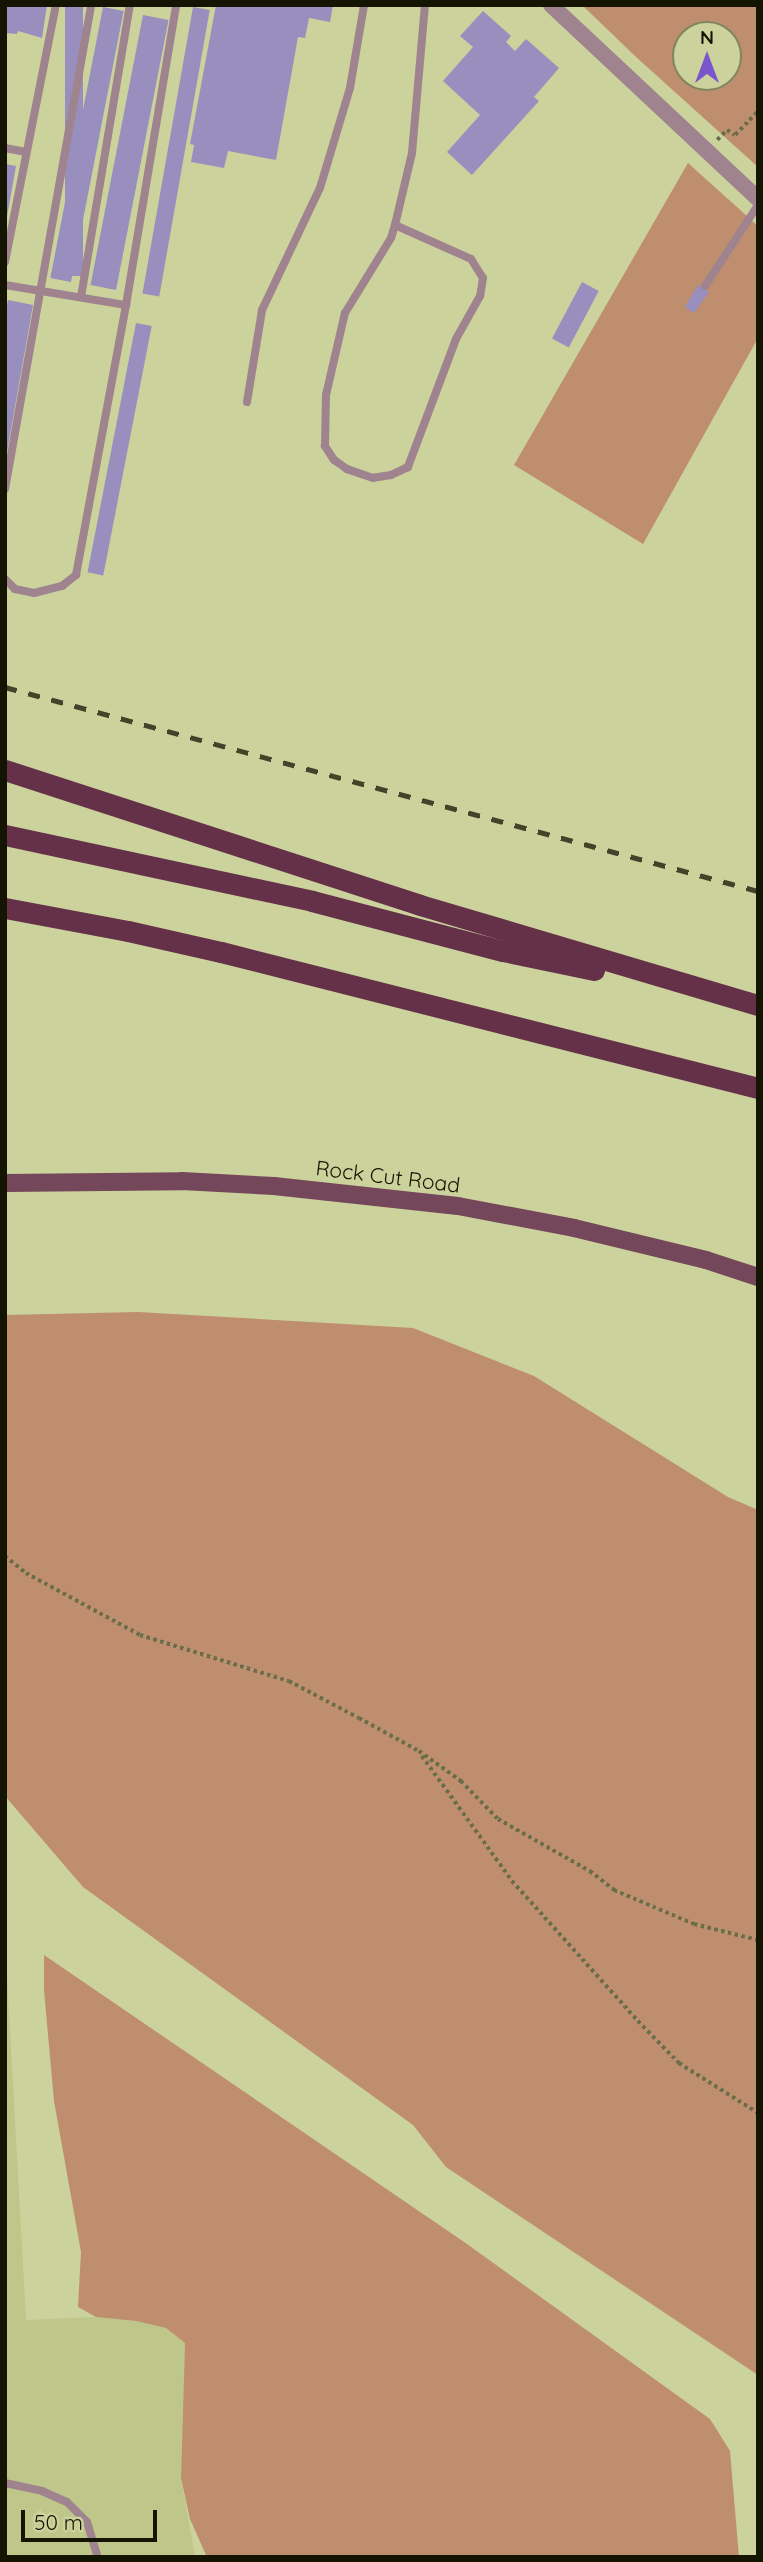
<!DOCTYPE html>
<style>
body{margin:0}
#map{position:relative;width:763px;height:2562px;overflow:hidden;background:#cbd29c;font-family:Quicksand,sans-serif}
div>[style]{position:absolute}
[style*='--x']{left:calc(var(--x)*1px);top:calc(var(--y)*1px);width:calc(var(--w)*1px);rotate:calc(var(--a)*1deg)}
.built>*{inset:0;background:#bfc689}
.green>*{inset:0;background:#bf8e6f}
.building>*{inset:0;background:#988fbf;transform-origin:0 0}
.path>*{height:3.5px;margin-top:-1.75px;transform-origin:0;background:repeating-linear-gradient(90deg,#696d4a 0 3.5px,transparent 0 7px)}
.lane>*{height:8px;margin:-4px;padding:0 4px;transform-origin:4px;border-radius:4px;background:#9f838e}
.street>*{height:16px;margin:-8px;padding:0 8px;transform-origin:8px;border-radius:8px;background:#9f838e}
.primary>*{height:18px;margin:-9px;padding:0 9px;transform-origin:9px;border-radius:9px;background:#75475a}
.highway>*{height:21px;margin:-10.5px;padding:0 10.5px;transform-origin:10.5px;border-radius:10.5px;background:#653148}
.rail>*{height:5px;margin-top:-2.5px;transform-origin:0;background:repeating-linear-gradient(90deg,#414429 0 12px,transparent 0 24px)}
span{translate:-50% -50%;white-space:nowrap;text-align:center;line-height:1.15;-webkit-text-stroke:7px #cbd29c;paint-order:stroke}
.street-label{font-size:21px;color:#131502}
.frame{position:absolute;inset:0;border:7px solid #131502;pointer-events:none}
.north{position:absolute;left:672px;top:21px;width:70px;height:70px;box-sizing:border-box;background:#cbd29c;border:2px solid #81865e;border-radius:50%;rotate:0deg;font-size:19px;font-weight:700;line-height:28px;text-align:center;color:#131502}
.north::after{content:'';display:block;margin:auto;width:24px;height:32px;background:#7a55ce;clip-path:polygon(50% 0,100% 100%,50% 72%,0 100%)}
.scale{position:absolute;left:21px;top:2510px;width:136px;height:32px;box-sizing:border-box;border:4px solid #131502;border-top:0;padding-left:9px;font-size:21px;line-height:24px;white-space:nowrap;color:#131502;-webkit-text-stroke:5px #cbd29c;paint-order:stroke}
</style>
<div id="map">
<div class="built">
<div style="clip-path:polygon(5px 1939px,26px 2320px,96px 2317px,136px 2321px,166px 2328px,185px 2343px,181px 2478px,195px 2557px,5px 2557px)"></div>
</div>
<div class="green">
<div style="clip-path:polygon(evenodd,582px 5px,758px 5px,758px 167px,635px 56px,582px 5px,686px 35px,728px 35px,728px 77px,686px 77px,686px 35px)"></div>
<div style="clip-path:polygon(688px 163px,758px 226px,758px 338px,643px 544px,514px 465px)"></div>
<div style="clip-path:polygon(138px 1312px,413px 1328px,534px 1376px,728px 1497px,758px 1510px,758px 2375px,446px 2167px,413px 2125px,83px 1887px,5px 1796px,5px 1315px)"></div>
<div style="clip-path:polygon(44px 1955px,467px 2244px,710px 2419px,730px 2451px,739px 2557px,206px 2555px,190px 2519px,181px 2478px,185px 2343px,166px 2328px,136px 2321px,96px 2317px,78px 2307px,81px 2252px,54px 2101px,44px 1990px)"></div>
</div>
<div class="building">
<div style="clip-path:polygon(5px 5px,47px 5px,42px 38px,18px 31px,17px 34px,5px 33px)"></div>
<div style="left:65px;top:5px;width:18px;height:271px"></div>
<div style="clip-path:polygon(216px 5px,333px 5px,330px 22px,309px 18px,305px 38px,298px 37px,276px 160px,228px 151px,224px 168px,191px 162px,194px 145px,190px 144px)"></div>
<div style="left:103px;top:7px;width:21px;height:276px;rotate:11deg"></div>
<div style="left:193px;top:7px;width:17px;height:291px;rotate:10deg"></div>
<div style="clip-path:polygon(483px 11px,511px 36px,506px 42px,515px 51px,526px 39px,559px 68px,534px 97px,539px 101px,472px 175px,447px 152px,480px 115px,443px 81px,473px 47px,460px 36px)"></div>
<div style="left:143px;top:15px;width:26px;height:275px;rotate:11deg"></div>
<div style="clip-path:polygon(5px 164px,16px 166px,7px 216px,5px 216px)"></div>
<div style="left:582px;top:282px;width:19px;height:64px;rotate:28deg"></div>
<div style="clip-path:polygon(698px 285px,709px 292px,694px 313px,685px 307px)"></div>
<div style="clip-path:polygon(8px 300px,33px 305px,7px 452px,5px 316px)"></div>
<div style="left:136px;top:323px;width:16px;height:254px;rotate:11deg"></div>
</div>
<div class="path">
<div style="--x:717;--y:140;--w:14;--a:-45"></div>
<div style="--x:727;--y:130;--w:9;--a:32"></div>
<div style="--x:735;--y:135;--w:33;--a:-46"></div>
<div style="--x:5;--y:1556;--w:27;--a:39"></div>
<div style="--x:26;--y:1573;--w:130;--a:28.5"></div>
<div style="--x:140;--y:1635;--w:156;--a:17.2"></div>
<div style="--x:289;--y:1681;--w:79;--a:27.9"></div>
<div style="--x:359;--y:1718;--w:68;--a:28.8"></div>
<div style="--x:419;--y:1751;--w:52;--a:35.5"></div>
<div style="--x:461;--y:1781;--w:53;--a:45.8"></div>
<div style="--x:498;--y:1819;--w:106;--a:29.5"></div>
<div style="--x:590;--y:1871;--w:31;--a:38"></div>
<div style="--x:614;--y:1890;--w:87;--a:23"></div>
<div style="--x:694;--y:1924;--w:66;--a:14"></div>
<div style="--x:422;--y:1756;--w:154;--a:54.2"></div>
<div style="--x:512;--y:1881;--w:188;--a:48"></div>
<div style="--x:638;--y:2021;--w:59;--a:45.7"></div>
<div style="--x:679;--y:2063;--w:93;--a:32.3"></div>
</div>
<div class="lane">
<div style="--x:5;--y:148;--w:21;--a:11"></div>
<div style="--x:395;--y:225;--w:83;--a:24.1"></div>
<div style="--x:471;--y:259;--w:22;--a:58"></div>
<div style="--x:483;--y:278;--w:18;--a:99"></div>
<div style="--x:480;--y:296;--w:49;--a:119.2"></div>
<div style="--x:456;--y:339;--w:137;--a:110.6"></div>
<div style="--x:408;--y:467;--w:19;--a:155"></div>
<div style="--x:391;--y:475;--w:18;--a:171"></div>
<div style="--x:373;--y:478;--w:28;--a:-161"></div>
<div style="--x:347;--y:469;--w:16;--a:-145"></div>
<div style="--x:334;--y:460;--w:17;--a:-123"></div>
<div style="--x:325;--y:446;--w:51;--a:-88.9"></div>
<div style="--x:326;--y:395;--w:84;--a:-77"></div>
<div style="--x:345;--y:313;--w:88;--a:-58.5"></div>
<div style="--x:391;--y:238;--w:14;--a:-73"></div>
<div style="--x:395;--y:225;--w:74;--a:-76.7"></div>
<div style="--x:412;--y:153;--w:149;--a:-85"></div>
<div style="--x:5;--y:262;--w:262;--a:-78.8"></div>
<div style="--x:5;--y:285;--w:123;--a:9.4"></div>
<div style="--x:126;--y:305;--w:304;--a:-80.5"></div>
<div style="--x:705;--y:286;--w:97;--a:-56.8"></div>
<div style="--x:81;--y:297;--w:296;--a:-80.5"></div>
<div style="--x:247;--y:402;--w:93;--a:-80.7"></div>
<div style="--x:262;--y:310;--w:135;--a:-64.6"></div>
<div style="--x:320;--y:188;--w:104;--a:-73.3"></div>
<div style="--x:350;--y:88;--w:84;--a:-80.4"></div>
<div style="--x:5;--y:489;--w:492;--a:-79.9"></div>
<div style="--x:5;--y:579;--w:14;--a:45"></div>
<div style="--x:15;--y:589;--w:19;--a:12"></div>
<div style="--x:34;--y:593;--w:29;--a:-14"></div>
<div style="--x:62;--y:586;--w:18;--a:-38"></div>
<div style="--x:76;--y:575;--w:275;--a:-79.5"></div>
<div style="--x:5;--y:2483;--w:38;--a:12"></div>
<div style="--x:42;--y:2491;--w:27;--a:24"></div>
<div style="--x:67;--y:2502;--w:28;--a:45"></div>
<div style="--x:87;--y:2522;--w:37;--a:73"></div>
</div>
<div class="street">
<div style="--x:551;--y:5;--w:284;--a:43.1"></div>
</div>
<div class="primary">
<div style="--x:5;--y:1183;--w:177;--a:-0.6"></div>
<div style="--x:182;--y:1181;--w:92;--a:3.1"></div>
<div style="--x:274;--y:1186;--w:185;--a:6.2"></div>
<div style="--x:458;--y:1206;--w:118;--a:10.7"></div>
<div style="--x:574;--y:1228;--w:136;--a:13.6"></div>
<div style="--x:706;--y:1260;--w:55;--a:18.1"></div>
</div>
<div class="highway">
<div style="--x:5;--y:770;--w:436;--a:18"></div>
<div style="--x:420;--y:905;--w:352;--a:16.5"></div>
<div style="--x:5;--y:835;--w:314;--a:12.1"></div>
<div style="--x:312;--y:901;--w:197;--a:14.7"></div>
<div style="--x:503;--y:951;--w:93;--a:11.8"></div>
<div style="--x:5;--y:908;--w:125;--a:10.6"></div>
<div style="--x:128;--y:931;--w:95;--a:12.7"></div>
<div style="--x:221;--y:952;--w:554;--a:14.21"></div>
</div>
<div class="rail">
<div style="--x:5;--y:687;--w:780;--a:15.16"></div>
</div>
<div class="street-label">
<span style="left:388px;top:1176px;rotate:7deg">Rock Cut Road</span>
</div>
<div class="frame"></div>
<div class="north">N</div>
<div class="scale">50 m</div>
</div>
